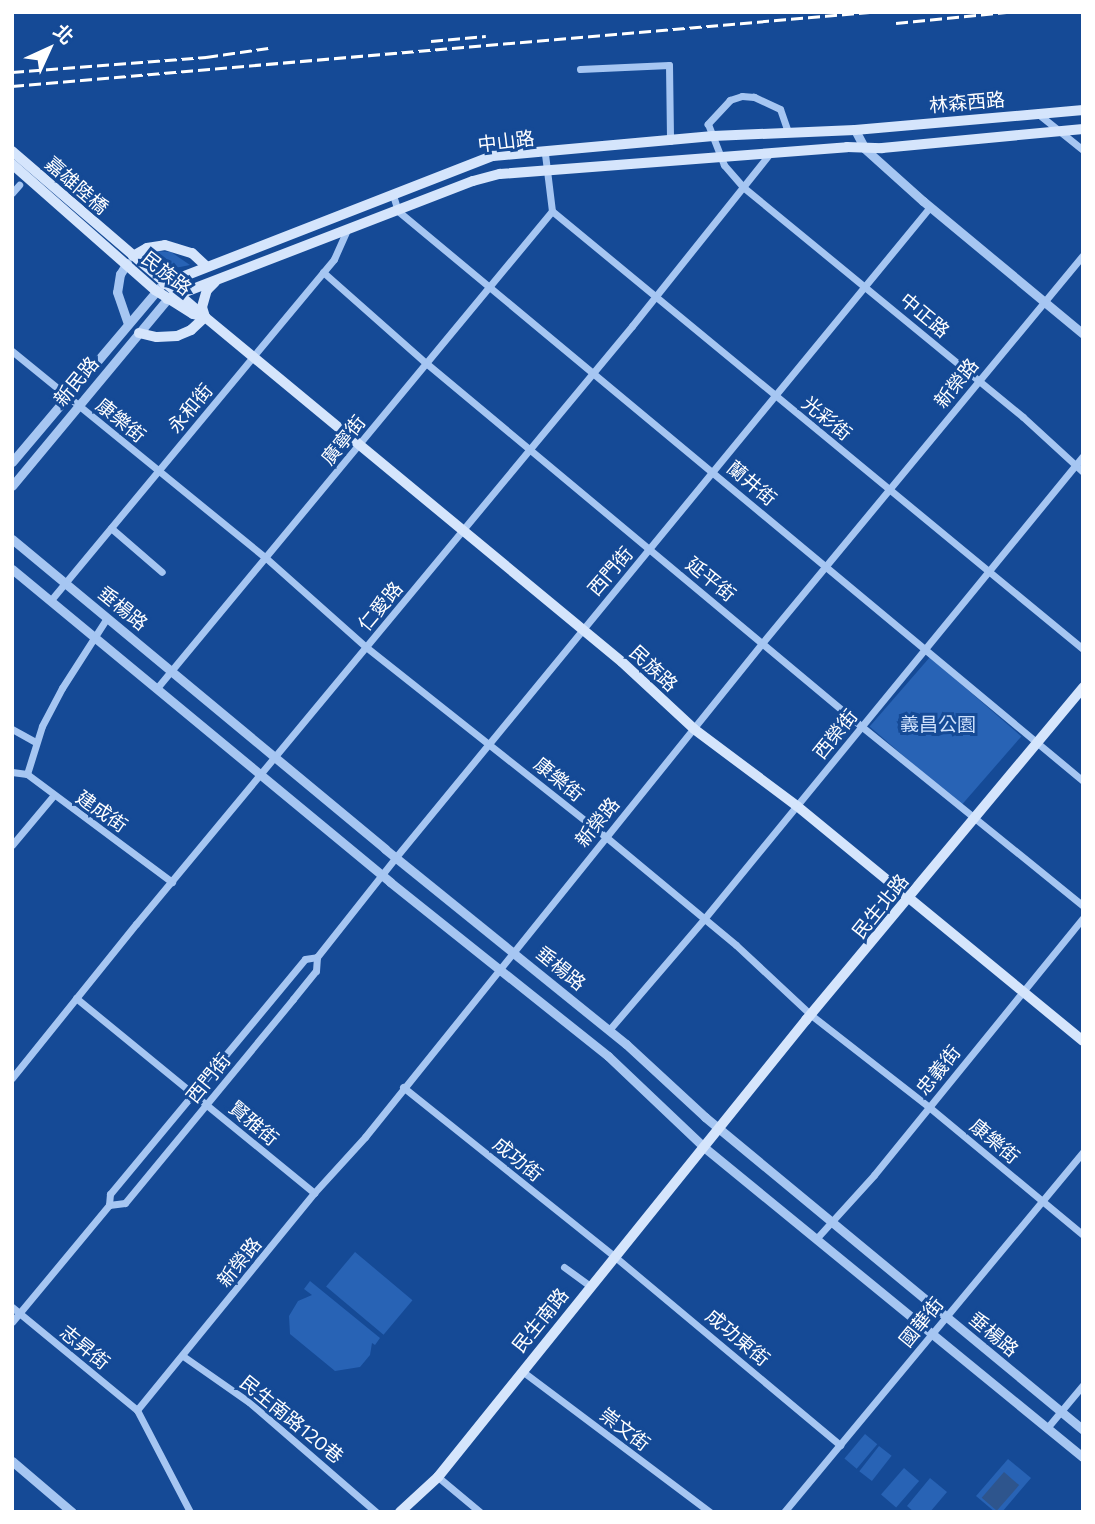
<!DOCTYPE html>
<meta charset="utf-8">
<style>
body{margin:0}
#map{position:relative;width:1095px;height:1524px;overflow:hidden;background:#154a96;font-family:Commissioner,"Noto Sans TC",sans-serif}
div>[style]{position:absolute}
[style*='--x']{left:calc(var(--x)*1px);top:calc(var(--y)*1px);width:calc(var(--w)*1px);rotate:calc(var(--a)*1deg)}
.green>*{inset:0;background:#2863b5;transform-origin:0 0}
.water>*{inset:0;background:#2e558d;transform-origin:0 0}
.minor>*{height:7px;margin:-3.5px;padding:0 3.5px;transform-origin:3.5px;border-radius:3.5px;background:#a6c6f2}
.tertiary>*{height:9px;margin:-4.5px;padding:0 4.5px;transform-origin:4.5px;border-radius:4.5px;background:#a6c6f2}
.secondary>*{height:10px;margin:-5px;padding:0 5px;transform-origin:5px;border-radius:5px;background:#d5e5fc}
.rail>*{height:2.5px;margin-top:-1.25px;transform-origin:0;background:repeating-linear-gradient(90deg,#fff 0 12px,transparent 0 17px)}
span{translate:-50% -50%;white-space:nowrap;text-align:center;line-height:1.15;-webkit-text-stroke:6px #154a96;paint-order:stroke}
.street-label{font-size:19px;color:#fff}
.park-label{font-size:19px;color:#cee1fc}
.frame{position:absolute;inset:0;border:14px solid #fff;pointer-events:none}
.north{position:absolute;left:14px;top:14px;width:70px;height:70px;-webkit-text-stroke:5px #154a96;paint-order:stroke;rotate:45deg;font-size:19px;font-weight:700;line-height:28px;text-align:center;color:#fff}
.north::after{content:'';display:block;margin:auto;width:24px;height:32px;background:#fff;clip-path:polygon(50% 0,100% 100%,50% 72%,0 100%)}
</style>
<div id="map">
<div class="green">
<div style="clip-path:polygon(155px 251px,171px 252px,190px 265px,170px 269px,160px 268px,144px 258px)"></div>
<div style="left:930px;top:657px;width:121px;height:92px;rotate:41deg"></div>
<div style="left:355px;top:1252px;width:75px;height:45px;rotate:40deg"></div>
<div style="clip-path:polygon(310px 1281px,380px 1338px,375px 1345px,372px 1343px,370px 1355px,360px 1367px,335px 1371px,290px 1334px,289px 1316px,298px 1301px,312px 1295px,304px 1289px)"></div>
<div style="left:865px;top:1434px;width:16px;height:32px;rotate:40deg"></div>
<div style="left:879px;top:1446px;width:16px;height:32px;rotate:38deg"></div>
<div style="clip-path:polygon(1008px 1459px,1031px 1478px,1002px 1512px,995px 1512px,976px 1496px)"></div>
<div style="left:904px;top:1468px;width:20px;height:35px;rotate:41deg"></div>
<div style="clip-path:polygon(930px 1478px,947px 1492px,930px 1512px,914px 1512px,907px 1506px)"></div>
</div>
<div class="water">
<div style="left:1004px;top:1472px;width:20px;height:34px;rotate:41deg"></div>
</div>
<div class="minor">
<div style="--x:580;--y:69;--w:89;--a:-2.6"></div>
<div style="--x:669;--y:65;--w:76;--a:89.2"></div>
<div style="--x:1037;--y:113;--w:59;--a:38.8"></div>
<div style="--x:788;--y:132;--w:24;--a:-109"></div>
<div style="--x:780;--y:109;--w:29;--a:-155"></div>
<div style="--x:754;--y:97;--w:12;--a:-175"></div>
<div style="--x:742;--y:96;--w:13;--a:162"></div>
<div style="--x:730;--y:100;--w:33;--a:133"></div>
<div style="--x:708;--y:124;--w:44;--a:68.7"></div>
<div style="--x:724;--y:165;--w:29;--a:49"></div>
<div style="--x:743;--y:187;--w:362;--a:39.4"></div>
<div style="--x:1023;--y:417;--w:81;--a:42.5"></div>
<div style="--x:545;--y:154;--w:57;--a:83"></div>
<div style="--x:12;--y:193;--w:11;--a:-49"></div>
<div style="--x:393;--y:195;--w:17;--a:73"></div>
<div style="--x:398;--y:211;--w:891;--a:39.76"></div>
<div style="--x:552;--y:211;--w:688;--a:39.52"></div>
<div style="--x:323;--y:272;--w:137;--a:41.5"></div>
<div style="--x:426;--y:363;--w:567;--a:39.84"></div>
<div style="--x:861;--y:726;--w:286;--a:39"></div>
<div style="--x:12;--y:351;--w:328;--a:39.2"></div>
<div style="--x:266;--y:558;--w:134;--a:41.7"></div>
<div style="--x:366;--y:647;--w:306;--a:38.4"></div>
<div style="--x:606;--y:837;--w:169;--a:39.7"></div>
<div style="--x:736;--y:945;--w:103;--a:43"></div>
<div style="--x:811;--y:1015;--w:150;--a:37.9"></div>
<div style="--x:929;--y:1107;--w:200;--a:39.7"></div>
<div style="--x:111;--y:528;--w:67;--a:40.8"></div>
<div style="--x:51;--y:600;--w:443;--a:-50.3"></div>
<div style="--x:334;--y:259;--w:30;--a:-66"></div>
<div style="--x:157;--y:688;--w:619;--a:-50.37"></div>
<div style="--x:12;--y:729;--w:26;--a:29"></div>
<div style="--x:12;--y:772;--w:15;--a:8"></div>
<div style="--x:27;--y:774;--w:181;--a:36.7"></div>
<div style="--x:27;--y:774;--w:50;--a:-72.6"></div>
<div style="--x:42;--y:726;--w:43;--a:-62.2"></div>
<div style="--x:62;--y:688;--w:83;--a:-57.3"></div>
<div style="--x:12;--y:845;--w:64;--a:-50.1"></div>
<div style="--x:76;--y:998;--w:308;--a:39.3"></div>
<div style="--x:609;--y:1030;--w:146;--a:-49.4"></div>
<div style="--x:704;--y:919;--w:598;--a:-50.7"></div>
<div style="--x:12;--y:1078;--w:198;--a:-51.2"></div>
<div style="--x:136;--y:924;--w:777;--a:-50.33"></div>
<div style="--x:632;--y:326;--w:221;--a:-51.4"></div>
<div style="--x:403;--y:1087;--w:270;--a:38.7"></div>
<div style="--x:614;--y:1256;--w:295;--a:39.9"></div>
<div style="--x:109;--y:1205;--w:16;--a:-7"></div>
<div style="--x:125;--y:1203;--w:264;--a:-50.5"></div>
<div style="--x:293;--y:999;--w:36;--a:-51"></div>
<div style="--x:316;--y:971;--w:14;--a:-86"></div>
<div style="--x:317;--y:957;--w:127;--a:-51.7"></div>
<div style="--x:396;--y:857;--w:841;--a:-50.6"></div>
<div style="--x:816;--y:1239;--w:86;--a:-47.8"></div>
<div style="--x:874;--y:1175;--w:331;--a:-50.9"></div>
<div style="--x:564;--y:1267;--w:32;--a:36"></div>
<div style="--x:12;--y:1307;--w:162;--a:39.5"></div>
<div style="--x:137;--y:1410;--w:115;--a:62.5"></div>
<div style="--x:12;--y:1322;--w:152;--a:-50.3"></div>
<div style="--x:109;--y:1205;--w:11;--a:-85"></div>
<div style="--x:110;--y:1194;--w:305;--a:-50.3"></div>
<div style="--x:305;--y:959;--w:12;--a:-9"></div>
<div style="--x:183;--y:1356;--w:80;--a:34.9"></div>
<div style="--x:249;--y:1402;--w:168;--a:40.9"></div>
<div style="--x:522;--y:1371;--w:235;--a:36.9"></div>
<div style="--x:137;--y:1410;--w:280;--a:-50.8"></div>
<div style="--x:314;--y:1193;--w:76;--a:-47.7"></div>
<div style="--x:365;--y:1137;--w:635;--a:-51.2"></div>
<div style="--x:763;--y:642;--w:502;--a:-50.41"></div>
<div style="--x:1047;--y:1428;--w:56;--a:-50.1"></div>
<div style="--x:438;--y:1477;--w:55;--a:39.8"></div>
<div style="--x:784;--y:1512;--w:468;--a:-50.3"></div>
</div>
<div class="tertiary">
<div style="--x:855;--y:130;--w:21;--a:62"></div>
<div style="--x:865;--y:149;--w:78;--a:41.9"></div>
<div style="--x:923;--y:201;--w:208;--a:39.7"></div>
<div style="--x:127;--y:263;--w:13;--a:122"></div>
<div style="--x:120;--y:274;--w:18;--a:99"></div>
<div style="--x:117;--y:292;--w:34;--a:71"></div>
<div style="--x:12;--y:462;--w:229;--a:-49.8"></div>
<div style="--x:12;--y:486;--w:243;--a:-50.3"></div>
<div style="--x:12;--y:539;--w:485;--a:39.7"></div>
<div style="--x:385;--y:849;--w:310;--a:39"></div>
<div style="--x:626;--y:1044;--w:108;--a:42.7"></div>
<div style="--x:705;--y:1117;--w:491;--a:39.6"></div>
<div style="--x:12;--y:569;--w:491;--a:39.6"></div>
<div style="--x:390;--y:882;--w:279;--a:38.6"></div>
<div style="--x:608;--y:1056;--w:134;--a:43.5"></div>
<div style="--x:705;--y:1148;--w:488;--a:39.3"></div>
<div style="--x:12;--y:1461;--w:79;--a:40.4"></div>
</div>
<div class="secondary">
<div style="--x:12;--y:151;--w:255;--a:40.7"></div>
<div style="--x:205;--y:317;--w:10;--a:-107"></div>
<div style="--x:202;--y:307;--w:18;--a:-74"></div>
<div style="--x:207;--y:290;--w:11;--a:-45"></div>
<div style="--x:12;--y:164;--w:191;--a:41.4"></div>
<div style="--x:155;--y:290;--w:45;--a:32.3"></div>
<div style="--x:193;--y:314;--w:12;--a:14"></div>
<div style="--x:205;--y:317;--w:541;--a:39.6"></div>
<div style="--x:622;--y:662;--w:98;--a:42.9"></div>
<div style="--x:694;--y:729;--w:129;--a:36.8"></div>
<div style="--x:797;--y:806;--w:370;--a:39.4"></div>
<div style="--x:133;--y:256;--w:16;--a:-30"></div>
<div style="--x:147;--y:248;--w:18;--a:-9"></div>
<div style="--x:165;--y:245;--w:28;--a:17"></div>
<div style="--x:192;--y:253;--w:19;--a:43"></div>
<div style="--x:164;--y:284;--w:353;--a:-21.3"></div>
<div style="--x:493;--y:156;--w:221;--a:-5.2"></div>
<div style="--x:713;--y:136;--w:142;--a:-2.4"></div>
<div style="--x:855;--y:130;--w:229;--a:-5"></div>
<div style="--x:167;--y:299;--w:328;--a:-21.1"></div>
<div style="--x:473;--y:181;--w:28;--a:-15"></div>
<div style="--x:500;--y:174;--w:348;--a:-4.4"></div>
<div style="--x:847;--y:147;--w:35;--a:2"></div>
<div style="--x:882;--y:148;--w:202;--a:-5.4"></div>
<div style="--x:139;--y:333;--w:18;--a:13"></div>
<div style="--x:157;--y:337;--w:20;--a:-3"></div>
<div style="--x:177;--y:336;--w:15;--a:-23"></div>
<div style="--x:191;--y:330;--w:19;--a:-43"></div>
<div style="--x:400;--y:1512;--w:52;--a:-42.6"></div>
<div style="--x:438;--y:1477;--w:587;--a:-51.16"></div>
<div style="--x:806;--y:1020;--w:433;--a:-50.2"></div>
</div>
<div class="rail">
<div style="--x:896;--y:23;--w:111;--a:-5.7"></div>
<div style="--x:431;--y:41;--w:55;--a:-5.2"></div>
<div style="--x:12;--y:72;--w:195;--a:-4.4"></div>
<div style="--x:206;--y:57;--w:63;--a:-8.3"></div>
<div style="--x:12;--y:86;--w:861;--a:-4.93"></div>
</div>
<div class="street-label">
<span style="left:967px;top:102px;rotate:-5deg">林森西路</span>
<span style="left:506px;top:141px;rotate:-7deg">中山路</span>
<span style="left:77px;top:185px;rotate:41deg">嘉雄陸橋</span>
<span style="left:167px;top:273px;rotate:38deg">民族路</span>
<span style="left:925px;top:315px;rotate:40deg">中正路</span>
<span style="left:76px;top:381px;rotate:-50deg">新民路</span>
<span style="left:956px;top:383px;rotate:-51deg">新榮路</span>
<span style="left:190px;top:408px;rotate:-50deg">永和街</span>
<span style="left:827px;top:418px;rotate:39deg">光彩街</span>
<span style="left:121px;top:420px;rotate:39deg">康樂街</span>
<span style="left:343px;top:440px;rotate:-51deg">廣寧街</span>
<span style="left:752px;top:483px;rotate:40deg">蘭井街</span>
<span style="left:610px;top:571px;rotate:-49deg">西門街</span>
<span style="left:711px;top:579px;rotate:39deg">延平街</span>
<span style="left:380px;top:606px;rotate:-50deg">仁愛路</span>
<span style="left:123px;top:608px;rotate:39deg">垂楊路</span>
<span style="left:654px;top:668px;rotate:43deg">民族路</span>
<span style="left:835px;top:734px;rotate:-51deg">西榮街</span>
<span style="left:559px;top:779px;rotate:39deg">康樂街</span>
<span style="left:102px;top:811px;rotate:35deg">建成街</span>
<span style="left:597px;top:822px;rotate:-51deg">新榮路</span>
<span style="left:880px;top:906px;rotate:-51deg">民生北路</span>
<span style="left:561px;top:968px;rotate:39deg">垂楊路</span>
<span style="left:938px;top:1070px;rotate:-51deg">忠義街</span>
<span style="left:208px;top:1078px;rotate:-51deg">西門街</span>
<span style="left:254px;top:1123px;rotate:40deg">賢雅街</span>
<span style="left:995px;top:1141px;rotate:40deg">康樂街</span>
<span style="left:518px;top:1159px;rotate:39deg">成功街</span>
<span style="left:239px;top:1262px;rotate:-51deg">新榮路</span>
<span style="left:540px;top:1320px;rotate:-51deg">民生南路</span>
<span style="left:921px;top:1322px;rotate:-51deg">國華街</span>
<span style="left:994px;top:1334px;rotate:40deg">垂楊路</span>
<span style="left:738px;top:1337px;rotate:40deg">成功東街</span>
<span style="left:85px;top:1347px;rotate:39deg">志昇街</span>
<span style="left:292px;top:1419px;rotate:39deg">民生南路120巷</span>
<span style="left:625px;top:1429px;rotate:37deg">崇文街</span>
</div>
<div class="park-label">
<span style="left:938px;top:724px">義昌公園</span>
</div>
<div class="frame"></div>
<div class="north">北</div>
</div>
